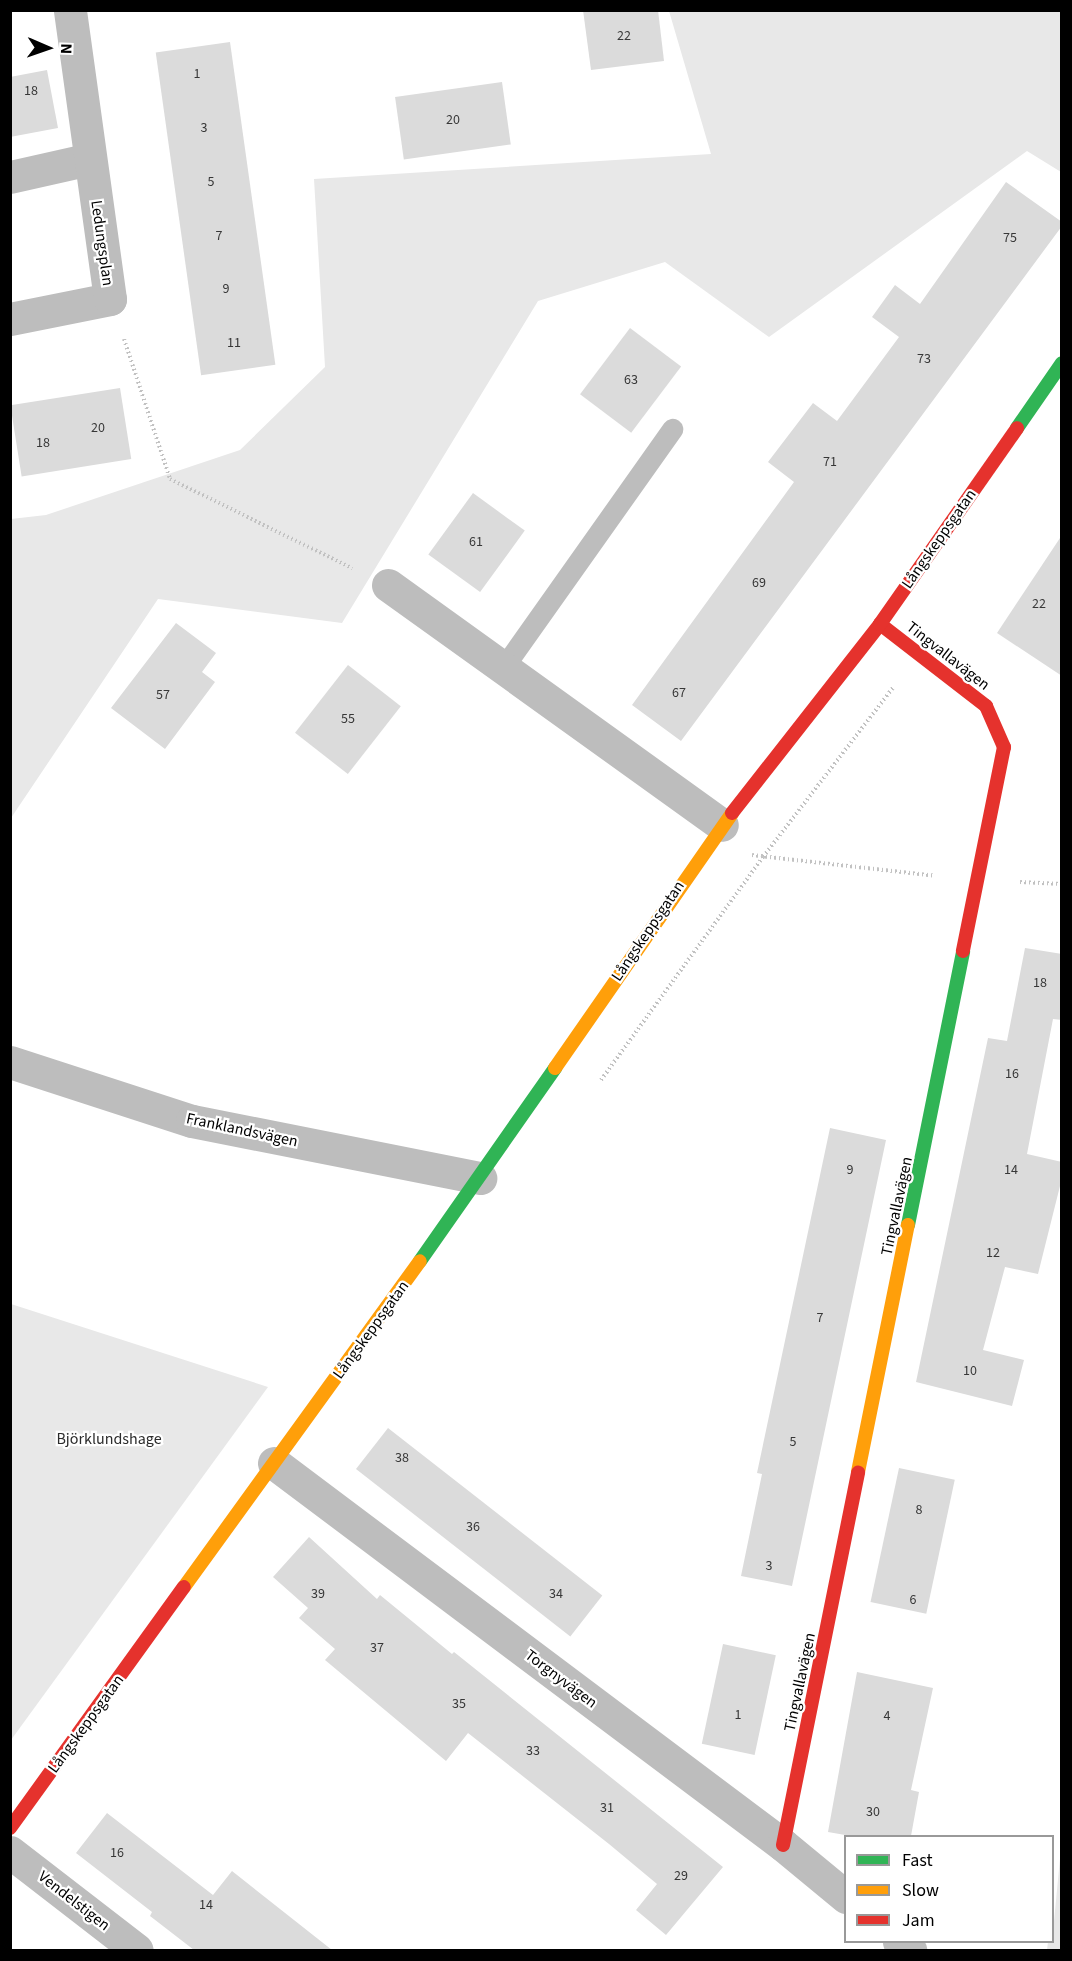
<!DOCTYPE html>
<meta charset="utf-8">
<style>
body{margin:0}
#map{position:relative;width:1072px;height:1961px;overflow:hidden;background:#fff;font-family:"Source Sans 3",sans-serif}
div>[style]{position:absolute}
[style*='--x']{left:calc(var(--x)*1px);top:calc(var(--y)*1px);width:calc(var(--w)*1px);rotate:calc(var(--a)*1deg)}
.green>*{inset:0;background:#e8e8e8}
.building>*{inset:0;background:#dbdbdb;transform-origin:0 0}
.path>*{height:4px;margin-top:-2px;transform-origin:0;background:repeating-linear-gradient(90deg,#c2c2c2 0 1.5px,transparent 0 4.5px)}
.lane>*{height:21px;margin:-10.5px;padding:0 10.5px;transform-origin:10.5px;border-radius:10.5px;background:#bdbdbd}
.street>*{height:33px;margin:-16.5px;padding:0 16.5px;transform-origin:16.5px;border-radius:16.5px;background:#bdbdbd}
.fast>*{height:14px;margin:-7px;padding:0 7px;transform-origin:7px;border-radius:7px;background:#30b455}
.slow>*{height:14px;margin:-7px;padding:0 7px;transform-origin:7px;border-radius:7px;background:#ff9f0a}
.jam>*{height:14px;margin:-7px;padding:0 7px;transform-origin:7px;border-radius:7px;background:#e5322d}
span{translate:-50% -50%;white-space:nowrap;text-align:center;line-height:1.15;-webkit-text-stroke:4.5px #fff;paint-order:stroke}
.number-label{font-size:14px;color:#373737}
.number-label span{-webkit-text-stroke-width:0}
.street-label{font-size:16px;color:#000}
.park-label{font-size:16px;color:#2c2c2c}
.frame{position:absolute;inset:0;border:12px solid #000;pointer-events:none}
.legend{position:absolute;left:844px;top:1835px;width:210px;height:108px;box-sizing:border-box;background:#fff;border:2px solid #999;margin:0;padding:8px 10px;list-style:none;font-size:18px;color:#000}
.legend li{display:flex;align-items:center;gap:12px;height:30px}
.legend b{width:30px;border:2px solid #999}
.north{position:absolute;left:18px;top:18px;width:60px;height:60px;-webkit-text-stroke:4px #fff;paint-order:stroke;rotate:92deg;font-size:16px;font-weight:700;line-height:24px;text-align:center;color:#000}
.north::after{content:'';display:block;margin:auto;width:21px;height:27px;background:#000;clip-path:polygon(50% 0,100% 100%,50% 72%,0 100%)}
</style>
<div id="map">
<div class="green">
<div style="clip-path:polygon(669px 11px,1061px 11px,1061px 172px,1027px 151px,769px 337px,665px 262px,538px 301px,342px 623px,158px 599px,11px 818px,11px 519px,46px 515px,240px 450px,325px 367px,314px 179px,711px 154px)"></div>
<div style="clip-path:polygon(11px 1304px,268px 1387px,11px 1740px,10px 1304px)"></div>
<div style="clip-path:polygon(1061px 1848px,1061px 1950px,1047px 1950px,1048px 1942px,1052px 1942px)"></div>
</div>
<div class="building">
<div style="clip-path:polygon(583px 10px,658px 10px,664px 61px,591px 70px)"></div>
<div style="left:230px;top:42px;width:326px;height:75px;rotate:82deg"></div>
<div style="clip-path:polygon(47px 70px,58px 128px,10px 137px,10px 77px)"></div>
<div style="left:502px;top:82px;width:63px;height:108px;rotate:82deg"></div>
<div style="clip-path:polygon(1006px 182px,1062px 222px,1062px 226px,681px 741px,632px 705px,794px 482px,768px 462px,813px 403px,837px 421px,899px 337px,872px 317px,895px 285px,920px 304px)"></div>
<div style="left:630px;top:328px;width:64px;height:83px;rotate:37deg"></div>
<div style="left:120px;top:388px;width:72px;height:111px;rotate:81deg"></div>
<div style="left:473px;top:493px;width:64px;height:76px;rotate:36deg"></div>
<div style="clip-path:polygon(1062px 535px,1062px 676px,997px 633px)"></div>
<div style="clip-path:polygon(176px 623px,216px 653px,202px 672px,215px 682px,165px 749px,111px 708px)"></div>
<div style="left:348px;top:665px;width:67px;height:86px;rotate:38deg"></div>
<div style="clip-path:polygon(1025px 948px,1062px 954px,1062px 1020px,1053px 1019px,1027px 1154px,1062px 1162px,1062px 1178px,1038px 1274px,1005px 1267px,983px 1350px,1024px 1360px,1012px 1406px,916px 1382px,988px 1038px,1007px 1041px)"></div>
<div style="clip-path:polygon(830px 1128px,886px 1140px,792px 1586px,741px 1576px,762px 1474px,757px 1473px)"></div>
<div style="left:388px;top:1428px;width:272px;height:52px;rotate:38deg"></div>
<div style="left:899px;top:1468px;width:57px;height:137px;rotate:12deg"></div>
<div style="clip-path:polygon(309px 1537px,377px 1599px,380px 1595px,452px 1654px,454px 1652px,723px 1867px,666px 1935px,636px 1910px,657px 1884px,609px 1844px,468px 1733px,446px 1761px,325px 1660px,335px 1649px,299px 1618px,308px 1608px,273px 1577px)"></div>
<div style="left:723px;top:1644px;width:54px;height:102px;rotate:12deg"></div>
<div style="clip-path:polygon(857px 1672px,933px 1688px,911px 1790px,919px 1792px,911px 1836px,851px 1836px,828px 1832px)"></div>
<div style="clip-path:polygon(107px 1813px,213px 1895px,232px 1871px,332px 1950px,194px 1950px,150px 1916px,152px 1912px,76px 1853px)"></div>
</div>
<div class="path">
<div style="--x:124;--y:339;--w:147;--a:71.8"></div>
<div style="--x:170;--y:479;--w:203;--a:26.1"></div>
<div style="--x:752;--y:855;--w:184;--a:6.5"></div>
<div style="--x:1020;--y:882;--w:42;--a:2.7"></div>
<div style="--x:601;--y:1080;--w:276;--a:-54"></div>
<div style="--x:763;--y:857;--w:215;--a:-52.5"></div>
</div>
<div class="lane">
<div style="--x:503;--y:668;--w:293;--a:-54.7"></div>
</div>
<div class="street">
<div style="--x:10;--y:177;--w:82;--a:-12.7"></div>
<div style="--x:10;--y:319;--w:102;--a:-11.3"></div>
<div style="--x:110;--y:299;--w:292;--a:-97.9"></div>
<div style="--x:388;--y:585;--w:411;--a:35.7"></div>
<div style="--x:10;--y:1062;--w:191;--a:18"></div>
<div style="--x:192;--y:1121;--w:294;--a:11.2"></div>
<div style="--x:274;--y:1463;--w:636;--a:36.89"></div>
<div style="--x:783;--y:1845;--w:82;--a:39.5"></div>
<div style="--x:10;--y:1852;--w:160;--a:37.7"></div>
<div style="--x:899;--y:1942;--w:14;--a:36"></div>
</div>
<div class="fast">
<div style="--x:1017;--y:428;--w:79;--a:-55.3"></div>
<div style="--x:908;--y:1225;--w:279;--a:-78.6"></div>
<div style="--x:420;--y:1261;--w:236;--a:-55"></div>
</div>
<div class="slow">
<div style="--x:555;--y:1068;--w:310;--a:-55.2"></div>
<div style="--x:858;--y:1472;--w:252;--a:-78.6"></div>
<div style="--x:184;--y:1587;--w:402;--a:-54.1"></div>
</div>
<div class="jam">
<div style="--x:880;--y:624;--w:134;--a:37.7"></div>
<div style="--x:986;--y:706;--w:45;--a:66.3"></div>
<div style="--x:1004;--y:747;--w:208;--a:101.4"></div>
<div style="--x:732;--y:813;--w:240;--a:-51.9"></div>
<div style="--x:880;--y:624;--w:239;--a:-55"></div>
<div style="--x:10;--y:1828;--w:297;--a:-54.2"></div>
<div style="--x:783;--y:1845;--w:380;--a:-78.6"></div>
</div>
<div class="number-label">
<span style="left:624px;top:36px">22</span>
<span style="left:197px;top:74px">1</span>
<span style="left:31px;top:91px">18</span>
<span style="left:453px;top:120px">20</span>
<span style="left:204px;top:128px">3</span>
<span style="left:211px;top:182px">5</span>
<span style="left:219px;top:236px">7</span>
<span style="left:1010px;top:238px">75</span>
<span style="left:226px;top:289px">9</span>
<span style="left:234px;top:343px">11</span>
<span style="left:924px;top:359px">73</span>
<span style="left:631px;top:380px">63</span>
<span style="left:98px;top:428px">20</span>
<span style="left:43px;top:443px">18</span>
<span style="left:830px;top:462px">71</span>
<span style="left:476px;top:542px">61</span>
<span style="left:759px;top:583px">69</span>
<span style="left:1039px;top:604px">22</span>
<span style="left:679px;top:693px">67</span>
<span style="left:163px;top:695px">57</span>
<span style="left:348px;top:719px">55</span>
<span style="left:1040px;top:983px">18</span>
<span style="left:1012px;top:1074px">16</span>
<span style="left:850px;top:1170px">9</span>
<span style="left:1011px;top:1170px">14</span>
<span style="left:993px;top:1253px">12</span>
<span style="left:820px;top:1318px">7</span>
<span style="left:970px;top:1371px">10</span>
<span style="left:793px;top:1442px">5</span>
<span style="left:402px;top:1458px">38</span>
<span style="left:919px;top:1510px">8</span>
<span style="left:473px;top:1527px">36</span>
<span style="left:769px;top:1566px">3</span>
<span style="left:318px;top:1594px">39</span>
<span style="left:556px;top:1594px">34</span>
<span style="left:913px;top:1600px">6</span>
<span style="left:377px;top:1648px">37</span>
<span style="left:459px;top:1704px">35</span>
<span style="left:738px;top:1715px">1</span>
<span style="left:887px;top:1716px">4</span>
<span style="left:533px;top:1751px">33</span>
<span style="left:607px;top:1808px">31</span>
<span style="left:873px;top:1812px">30</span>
<span style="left:117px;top:1853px">16</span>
<span style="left:681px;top:1876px">29</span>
<span style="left:206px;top:1905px">14</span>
</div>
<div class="street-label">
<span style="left:102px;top:243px;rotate:82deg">Ledungsplan</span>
<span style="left:939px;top:539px;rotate:-55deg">Långskeppsgatan</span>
<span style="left:948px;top:656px;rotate:38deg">Tingvallavägen</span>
<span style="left:648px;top:931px;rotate:-56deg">Långskeppsgatan</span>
<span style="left:242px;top:1130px;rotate:12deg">Franklandsvägen</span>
<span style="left:897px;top:1206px;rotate:-78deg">Tingvallavägen</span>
<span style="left:371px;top:1330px;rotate:-54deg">Långskeppsgatan</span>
<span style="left:561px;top:1679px;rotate:37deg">Torgnyvägen</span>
<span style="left:800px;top:1682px;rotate:-78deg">Tingvallavägen</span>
<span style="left:86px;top:1724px;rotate:-54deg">Långskeppsgatan</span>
<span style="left:74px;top:1901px;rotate:38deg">Vendelstigen</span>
</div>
<div class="park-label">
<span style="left:109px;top:1439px">Björklundshage</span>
</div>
<div class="frame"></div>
<ul class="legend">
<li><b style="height:8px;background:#30b455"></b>Fast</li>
<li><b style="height:8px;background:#ff9f0a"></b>Slow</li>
<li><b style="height:8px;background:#e5322d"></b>Jam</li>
</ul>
<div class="north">N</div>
</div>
